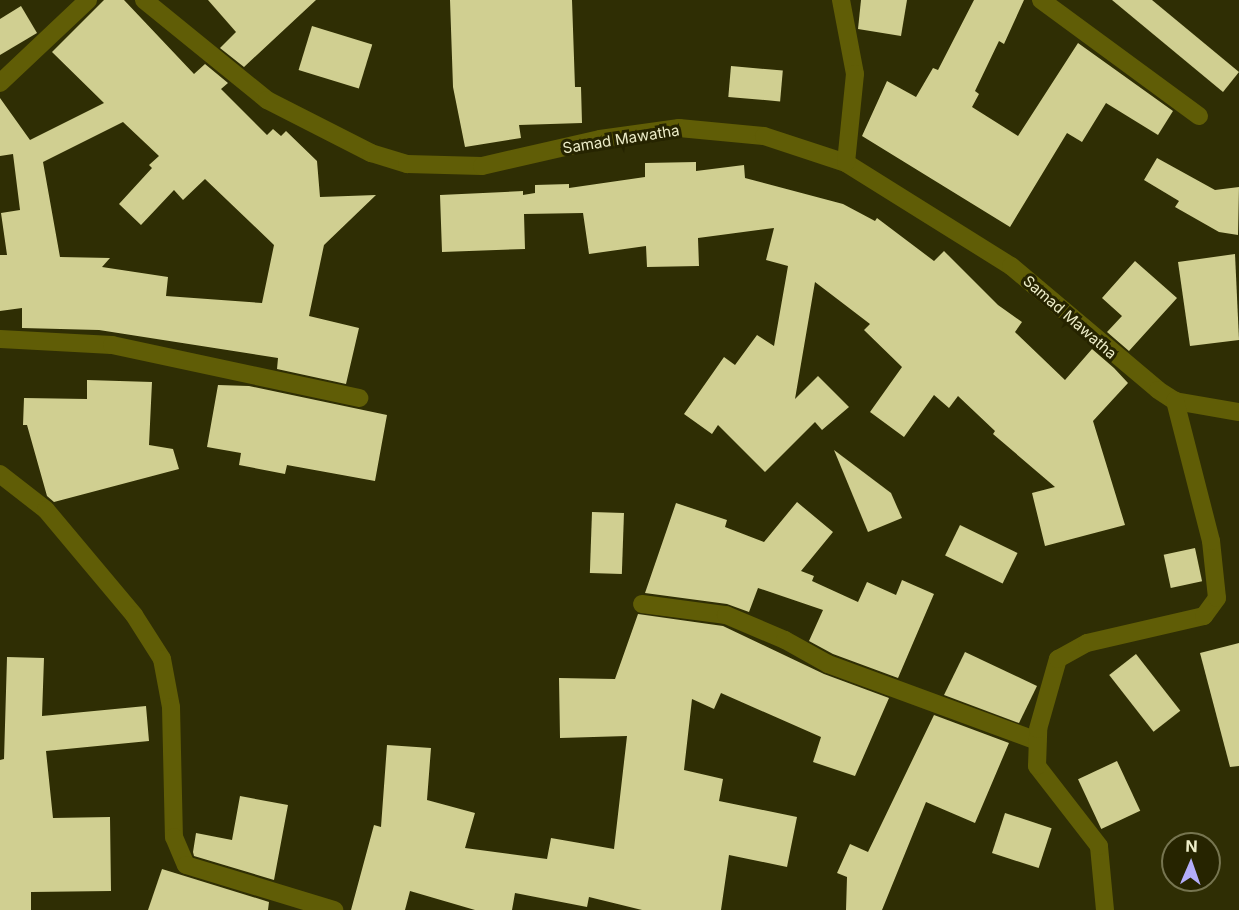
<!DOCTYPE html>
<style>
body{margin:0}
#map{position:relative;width:1239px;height:910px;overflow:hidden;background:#2f2e04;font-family:Inter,sans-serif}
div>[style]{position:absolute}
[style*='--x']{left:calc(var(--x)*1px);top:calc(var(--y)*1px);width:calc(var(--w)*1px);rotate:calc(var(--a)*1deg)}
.building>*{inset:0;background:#d0cf91;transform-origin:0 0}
.street>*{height:18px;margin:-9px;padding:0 9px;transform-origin:9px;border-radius:9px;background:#605d06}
span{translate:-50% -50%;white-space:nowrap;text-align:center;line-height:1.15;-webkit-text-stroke:6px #262400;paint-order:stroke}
.street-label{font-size:15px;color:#eeeec9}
.north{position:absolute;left:1161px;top:832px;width:60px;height:60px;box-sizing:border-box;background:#262400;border:2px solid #767550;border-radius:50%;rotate:2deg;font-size:16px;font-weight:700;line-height:24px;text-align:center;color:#eeeec9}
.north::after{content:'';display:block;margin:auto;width:21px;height:27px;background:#b3adf9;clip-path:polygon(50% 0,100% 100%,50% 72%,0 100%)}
</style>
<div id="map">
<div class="building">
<div style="clip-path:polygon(evenodd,104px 0,124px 0,194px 74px,205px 64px,228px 83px,221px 89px,267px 135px,273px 129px,281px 136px,286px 131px,317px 161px,320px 197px,376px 195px,324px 245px,309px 316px,359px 328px,346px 384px,277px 369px,278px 358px,99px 330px,22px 328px,22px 308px,0 311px,0 255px,7px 255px,1px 213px,20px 210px,13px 154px,0 156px,0 98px,30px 140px,104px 103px,52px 52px,104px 0,123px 122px,159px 156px,149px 165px,152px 168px,119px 204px,141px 225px,174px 190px,183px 200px,205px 179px,274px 245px,262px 303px,166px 296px,168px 277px,102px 267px,110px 258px,60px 257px,43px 162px,123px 122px)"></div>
<div style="clip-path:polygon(208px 0,316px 0,244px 67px,220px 48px,236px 32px)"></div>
<div style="clip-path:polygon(450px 0,572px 0,575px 87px,581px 87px,582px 123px,519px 125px,521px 138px,465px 147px,453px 87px)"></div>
<div style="clip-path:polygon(861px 0,907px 0,901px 36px,858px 29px)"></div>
<div style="clip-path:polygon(974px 0,1024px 0,1004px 44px,999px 41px,975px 91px,979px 94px,972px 107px,1018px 136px,1078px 43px,1173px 111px,1158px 135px,1106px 103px,1082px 142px,1067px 133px,1010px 227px,862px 136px,887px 81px,916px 97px,933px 68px,938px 70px)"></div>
<div style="clip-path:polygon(1112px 0,1152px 0,1239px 72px,1223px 92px)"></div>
<div style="clip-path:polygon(21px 6px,37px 33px,0 55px,0 19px)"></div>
<div style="left:312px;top:26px;width:63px;height:46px;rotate:17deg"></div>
<div style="left:731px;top:66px;width:52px;height:31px;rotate:5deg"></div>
<div style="clip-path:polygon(1157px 158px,1215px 190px,1239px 187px,1238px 235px,1219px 232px,1175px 207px,1179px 201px,1144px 180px)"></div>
<div style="clip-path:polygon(696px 162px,696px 171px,744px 165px,745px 178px,843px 204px,875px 221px,877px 218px,934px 261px,944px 251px,998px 305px,1022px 322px,1015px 332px,1065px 380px,1092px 349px,1114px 368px,1128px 383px,1093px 421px,1125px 525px,1045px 546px,1032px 493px,1055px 487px,993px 434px,995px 431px,958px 396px,949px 408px,934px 395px,904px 437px,870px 412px,902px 367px,864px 330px,870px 324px,815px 282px,795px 399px,818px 376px,849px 407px,822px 430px,815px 422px,765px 472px,718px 425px,712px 434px,684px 414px,724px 357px,735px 365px,757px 335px,774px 346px,788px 266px,766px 260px,774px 228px,698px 238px,699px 266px,647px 267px,646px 246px,589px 254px,583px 213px,524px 214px,525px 249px,442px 252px,440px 195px,523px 191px,523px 195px,535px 193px,535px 185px,569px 184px,569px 188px,645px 177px,645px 163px)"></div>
<div style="clip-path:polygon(1235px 254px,1239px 340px,1190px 346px,1178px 262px)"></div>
<div style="clip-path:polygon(1135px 261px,1177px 298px,1129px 351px,1107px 332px,1122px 316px,1102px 298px)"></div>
<div style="clip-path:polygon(87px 380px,152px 382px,149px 445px,173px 449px,179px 469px,54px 502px,47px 496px,27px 425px,23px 425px,24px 398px,87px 399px)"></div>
<div style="clip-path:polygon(218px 385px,249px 386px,387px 415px,375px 481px,287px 465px,285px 474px,239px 465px,241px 453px,207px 447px)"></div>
<div style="clip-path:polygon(834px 450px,891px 493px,902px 518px,868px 532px)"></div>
<div style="clip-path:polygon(797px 502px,833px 532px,801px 571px,814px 576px,812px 581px,858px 602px,867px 582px,896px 595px,902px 580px,934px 594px,898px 678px,833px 654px,809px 641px,823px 610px,758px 588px,749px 612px,727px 604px,645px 593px,676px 503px,727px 520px,725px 527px,764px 542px)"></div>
<div style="left:592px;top:512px;width:32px;height:61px;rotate:2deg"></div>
<div style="left:960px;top:525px;width:64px;height:34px;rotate:26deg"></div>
<div style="left:1195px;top:548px;width:34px;height:32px;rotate:78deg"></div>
<div style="clip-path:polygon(638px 614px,723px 626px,824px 674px,889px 698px,855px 776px,813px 762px,821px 737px,721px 693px,714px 709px,692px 699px,684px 770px,723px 779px,719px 801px,797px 817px,787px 867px,729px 855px,721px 910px,642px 910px,589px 897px,587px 907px,515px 893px,512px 910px,475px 910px,410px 891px,405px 910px,351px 910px,374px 825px,381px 827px,387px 745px,431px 748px,427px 800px,475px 813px,465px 848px,547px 859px,551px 838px,614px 849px,627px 736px,560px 738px,559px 678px,615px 679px)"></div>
<div style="clip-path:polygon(1239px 643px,1239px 766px,1230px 767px,1200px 653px)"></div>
<div style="clip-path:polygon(965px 652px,1037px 686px,1019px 723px,944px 695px)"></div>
<div style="left:1136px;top:654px;width:72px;height:34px;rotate:52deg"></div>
<div style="clip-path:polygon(7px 657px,44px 658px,42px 716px,146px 706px,149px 741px,46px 751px,53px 818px,110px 817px,111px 891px,31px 892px,31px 910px,0 910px,0 760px,4px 759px)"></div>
<div style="clip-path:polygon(934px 715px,1009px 743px,975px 823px,926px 802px,882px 910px,846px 910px,847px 877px,837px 873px,850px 844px,868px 852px)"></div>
<div style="left:1117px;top:761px;width:55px;height:43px;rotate:65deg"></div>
<div style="clip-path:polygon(240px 796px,288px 805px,274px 880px,194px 856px,193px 852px,196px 833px,232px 840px)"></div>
<div style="left:1005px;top:813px;width:49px;height:42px;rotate:18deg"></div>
<div style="clip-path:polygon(162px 869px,269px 902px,268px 910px,148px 910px)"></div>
</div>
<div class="street">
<div style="--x:144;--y:0;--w:159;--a:39.1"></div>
<div style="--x:267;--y:100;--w:117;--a:27"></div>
<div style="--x:371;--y:153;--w:38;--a:17"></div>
<div style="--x:407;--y:164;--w:75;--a:1.5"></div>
<div style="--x:482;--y:166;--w:121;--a:-12.9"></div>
<div style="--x:600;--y:139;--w:80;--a:-7.9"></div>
<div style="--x:679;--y:128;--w:85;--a:5.4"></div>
<div style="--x:764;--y:136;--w:86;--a:18.2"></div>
<div style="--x:846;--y:163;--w:195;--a:32"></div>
<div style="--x:1011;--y:266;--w:192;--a:40.1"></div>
<div style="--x:1158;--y:390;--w:20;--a:33"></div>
<div style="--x:1175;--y:401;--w:65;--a:9.8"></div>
<div style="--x:841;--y:0;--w:75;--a:79.3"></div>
<div style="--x:855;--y:74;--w:89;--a:95.8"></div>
<div style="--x:1041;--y:0;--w:196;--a:36.3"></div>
<div style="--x:0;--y:83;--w:121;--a:-43.3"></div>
<div style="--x:0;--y:339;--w:112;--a:3.1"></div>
<div style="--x:112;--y:345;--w:253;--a:12.1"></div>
<div style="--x:0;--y:474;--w:58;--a:38"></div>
<div style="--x:46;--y:510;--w:137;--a:50"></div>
<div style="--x:134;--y:615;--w:52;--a:57.5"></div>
<div style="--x:162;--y:659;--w:49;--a:79.4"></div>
<div style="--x:171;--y:707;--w:130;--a:88.7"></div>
<div style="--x:174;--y:837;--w:30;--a:67"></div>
<div style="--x:186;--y:865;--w:155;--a:16.9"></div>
<div style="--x:642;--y:604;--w:85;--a:7.5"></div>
<div style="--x:726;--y:615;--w:64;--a:23"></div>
<div style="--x:785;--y:640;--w:49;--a:29.2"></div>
<div style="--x:828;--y:664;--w:223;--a:20.2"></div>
<div style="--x:1105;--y:910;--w:64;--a:-95.4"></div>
<div style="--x:1099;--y:846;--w:101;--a:-127.8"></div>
<div style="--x:1037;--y:766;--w:37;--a:-88"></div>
<div style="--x:1038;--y:729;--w:73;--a:-74.1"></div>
<div style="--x:1058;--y:659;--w:33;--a:-29"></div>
<div style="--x:1087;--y:643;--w:120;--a:-13"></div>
<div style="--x:1204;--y:616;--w:22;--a:-54"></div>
<div style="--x:1217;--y:598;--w:57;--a:-96"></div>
<div style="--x:1211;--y:541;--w:145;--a:-104.4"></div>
</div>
<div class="street-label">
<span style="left:621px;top:139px;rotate:-9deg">Samad Mawatha</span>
<span style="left:1070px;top:317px;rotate:41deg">Samad Mawatha</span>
</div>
<div class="north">N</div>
</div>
